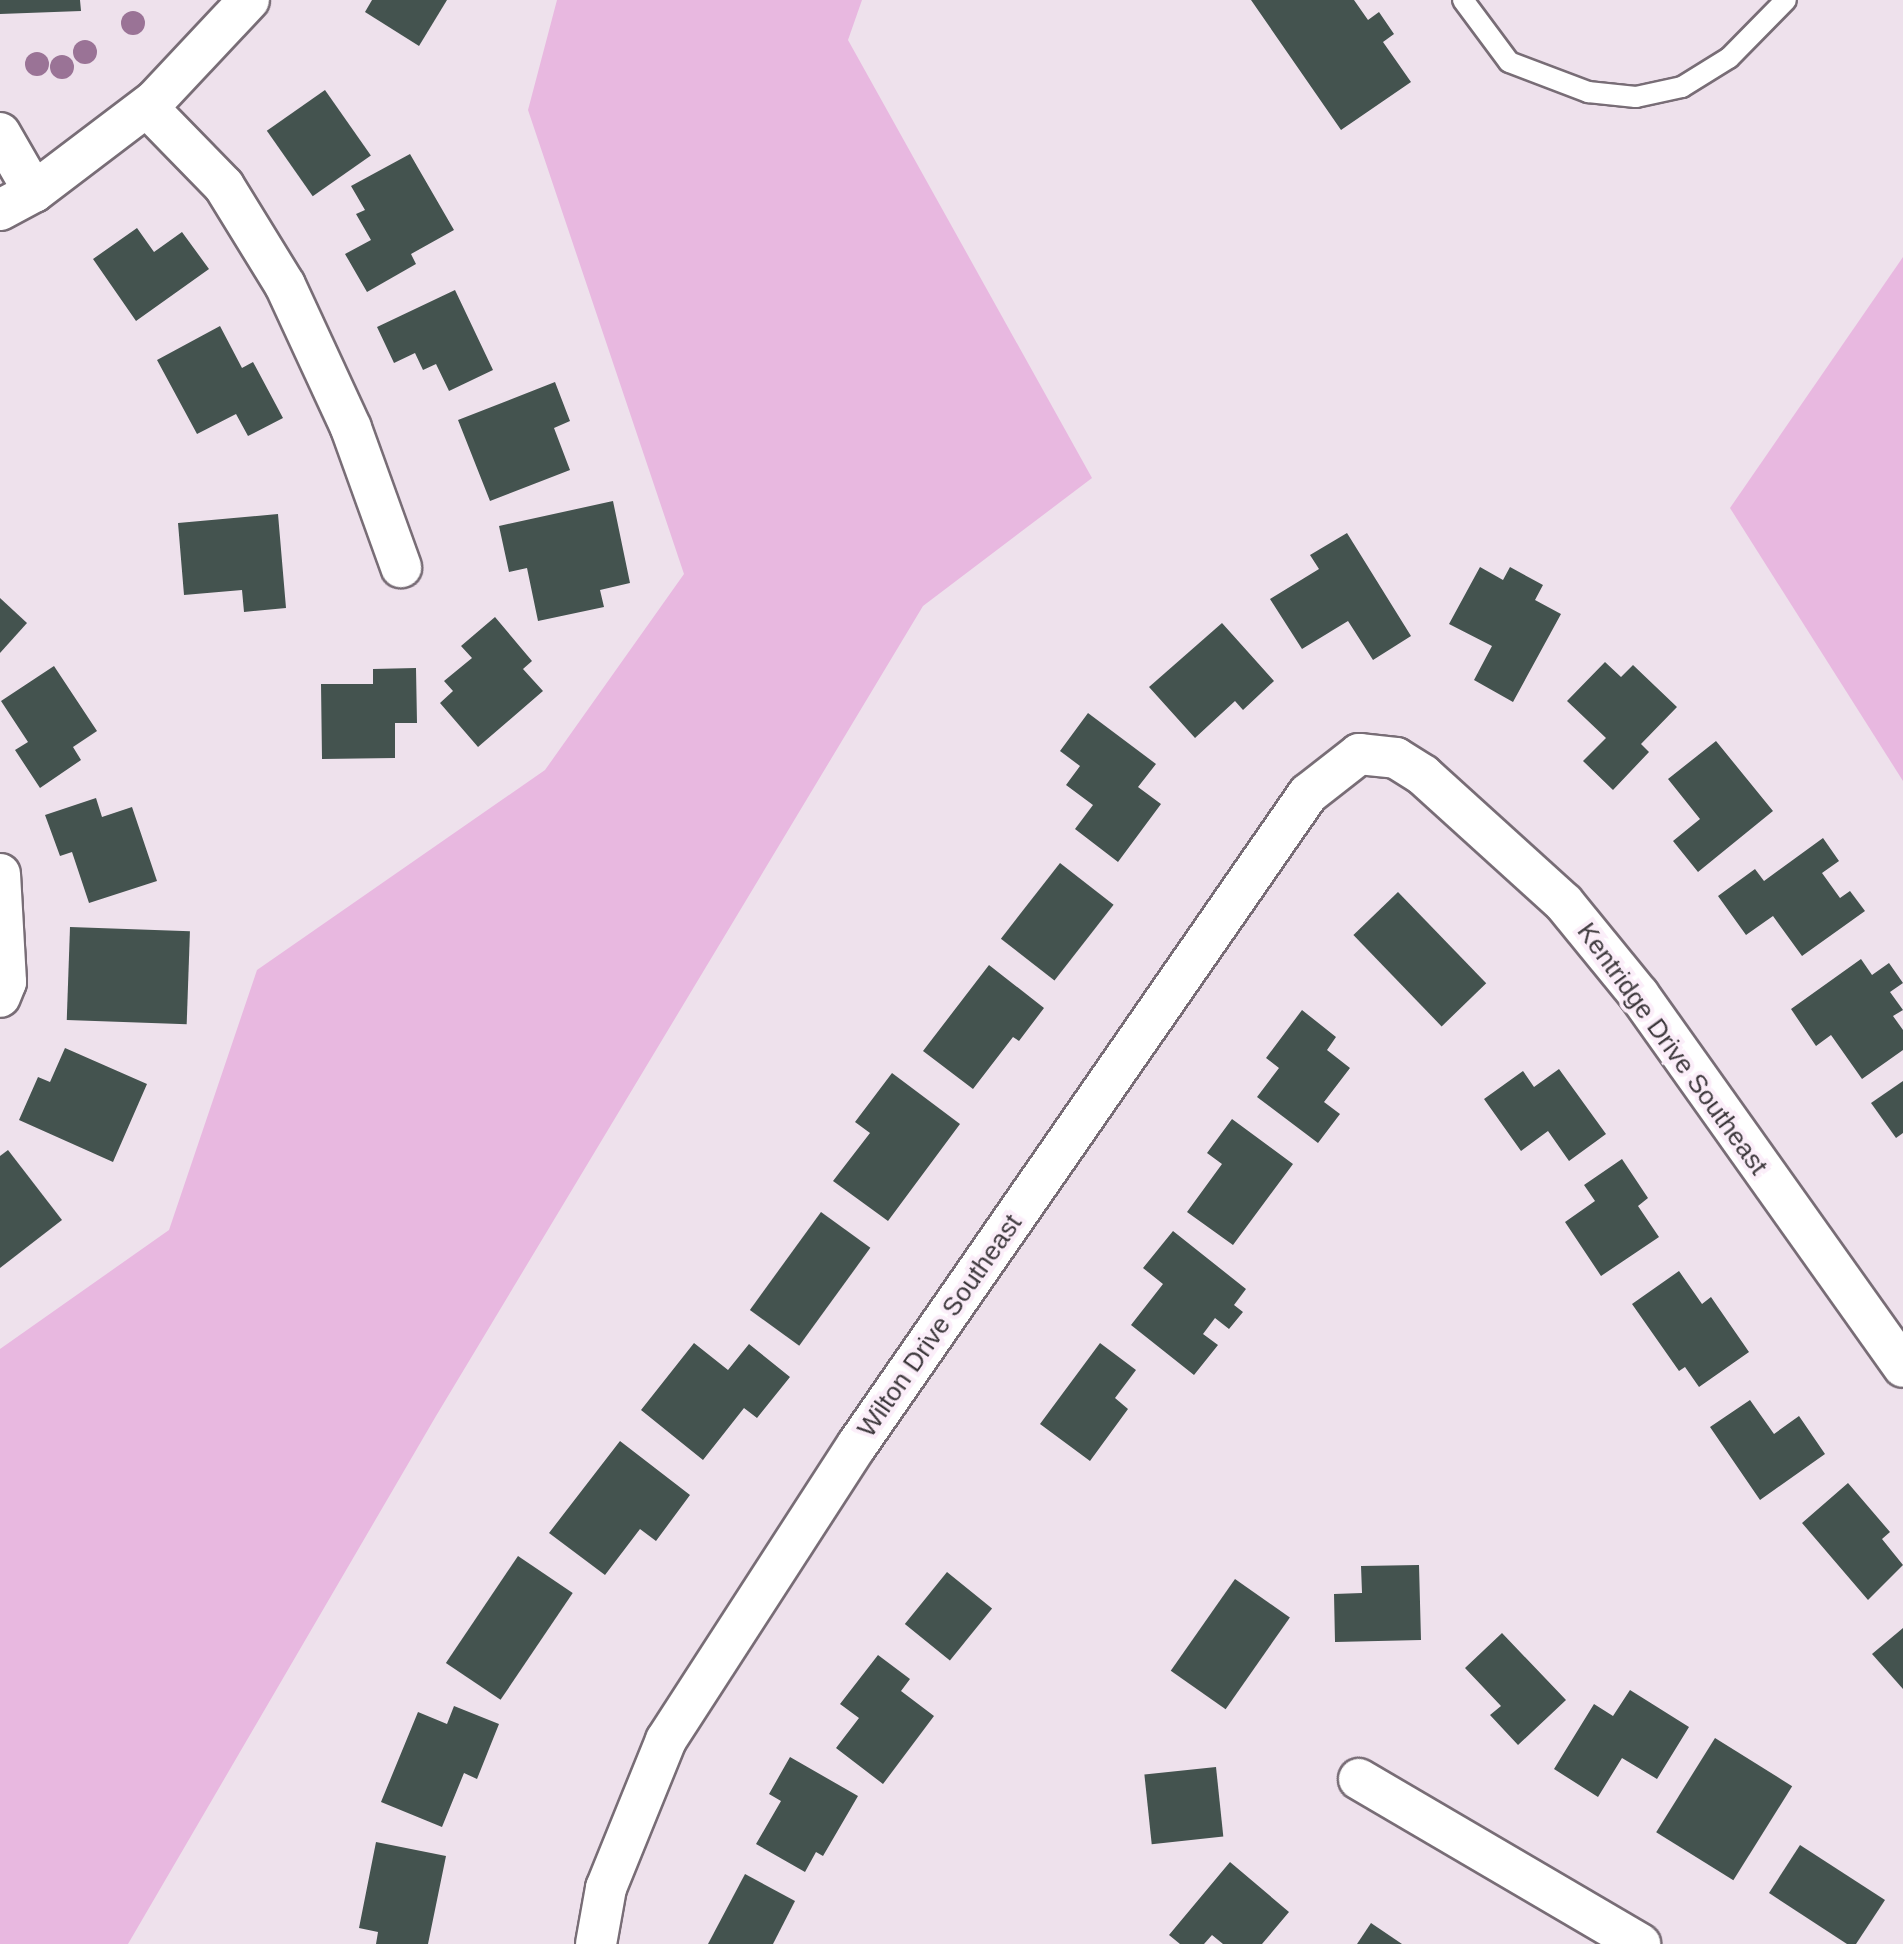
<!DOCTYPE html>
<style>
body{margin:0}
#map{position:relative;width:1903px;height:1944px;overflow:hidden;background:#eee1ec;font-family:Helvetica,sans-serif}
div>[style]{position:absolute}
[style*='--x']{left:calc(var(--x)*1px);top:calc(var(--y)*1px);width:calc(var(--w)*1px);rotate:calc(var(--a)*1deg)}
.green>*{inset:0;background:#e8b8e0}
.building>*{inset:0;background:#44534f;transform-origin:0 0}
.roads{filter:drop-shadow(2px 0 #786d76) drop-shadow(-2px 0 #786d76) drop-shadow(0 2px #786d76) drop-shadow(0 -2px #786d76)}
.lane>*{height:20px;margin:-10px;padding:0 10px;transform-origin:10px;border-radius:10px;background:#fff}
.street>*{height:40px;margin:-20px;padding:0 20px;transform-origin:20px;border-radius:20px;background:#fff}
.trees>*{width:24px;height:24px;margin:-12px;border-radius:50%;background:#9a7396}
span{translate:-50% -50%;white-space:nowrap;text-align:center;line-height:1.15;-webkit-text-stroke:8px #fbeef9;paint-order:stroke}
.street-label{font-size:26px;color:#3e393d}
</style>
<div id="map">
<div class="green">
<div style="clip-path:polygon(557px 0,862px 0,848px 40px,1092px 478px,923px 606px,436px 1416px,128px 1944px,0 1944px,0 1349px,169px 1230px,257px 970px,545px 770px,684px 574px,528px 110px)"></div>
<div style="clip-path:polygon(1903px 257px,1903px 781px,1730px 508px)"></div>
</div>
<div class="building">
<div style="clip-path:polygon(0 0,80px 0,81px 11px,0 14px)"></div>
<div style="clip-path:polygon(372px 0,447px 0,419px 46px,365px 12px)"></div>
<div style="clip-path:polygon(1251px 0,1354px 0,1368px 20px,1379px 12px,1394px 34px,1383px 42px,1411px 82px,1341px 130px)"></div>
<div style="left:325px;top:90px;width:80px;height:71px;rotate:55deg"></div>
<div style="clip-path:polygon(410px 154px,454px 230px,411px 254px,416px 264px,367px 292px,345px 254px,371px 240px,356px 214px,365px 210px,351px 186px)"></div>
<div style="clip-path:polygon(137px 228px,154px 252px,182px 232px,209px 269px,136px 321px,93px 259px)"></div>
<div style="clip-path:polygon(455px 290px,493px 370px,449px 391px,436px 364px,423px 370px,415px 353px,394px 363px,377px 327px)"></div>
<div style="clip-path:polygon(220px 326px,242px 368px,253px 362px,283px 418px,248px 436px,236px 414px,197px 434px,157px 360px)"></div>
<div style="clip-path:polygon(555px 382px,570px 421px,554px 428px,570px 470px,490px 501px,458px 420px)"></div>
<div style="clip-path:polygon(613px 501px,630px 583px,600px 590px,604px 607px,538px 621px,527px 568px,509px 572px,499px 526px)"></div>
<div style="clip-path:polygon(278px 514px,286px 608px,244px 612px,242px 590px,184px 595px,178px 523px)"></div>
<div style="clip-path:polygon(1347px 533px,1411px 636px,1373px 660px,1348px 621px,1302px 649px,1270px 599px,1319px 569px,1310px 555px)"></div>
<div style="clip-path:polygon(1480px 567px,1503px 580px,1510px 567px,1543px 585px,1535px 600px,1561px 614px,1513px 702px,1474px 680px,1492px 646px,1449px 624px)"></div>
<div style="clip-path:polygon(0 598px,27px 623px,0 653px)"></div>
<div style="clip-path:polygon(495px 617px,532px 661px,523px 669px,543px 691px,478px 747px,440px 703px,453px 691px,444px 681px,472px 658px,461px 646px)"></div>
<div style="clip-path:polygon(1222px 623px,1274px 681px,1243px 710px,1235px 701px,1195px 738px,1149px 687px)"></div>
<div style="clip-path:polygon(1605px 662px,1621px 677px,1633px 665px,1677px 707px,1641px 744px,1649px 752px,1613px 790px,1583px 761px,1606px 738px,1567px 701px)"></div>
<div style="clip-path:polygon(54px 666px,97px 731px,73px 747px,81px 760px,40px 788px,15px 750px,28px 742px,1px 701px)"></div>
<div style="clip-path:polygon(416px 668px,417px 723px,395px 723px,395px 758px,322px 759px,321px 684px,373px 684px,373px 669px)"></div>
<div style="clip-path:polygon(1088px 713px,1156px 764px,1138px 787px,1161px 804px,1118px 862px,1075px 829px,1093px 805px,1066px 785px,1080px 766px,1060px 751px)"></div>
<div style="clip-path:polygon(1716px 741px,1773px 811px,1698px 872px,1673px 841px,1700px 819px,1668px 779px)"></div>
<div style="clip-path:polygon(96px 798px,102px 817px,132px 807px,157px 881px,89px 903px,72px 852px,60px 856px,45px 815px)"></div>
<div style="clip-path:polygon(1823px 838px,1839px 861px,1822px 873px,1840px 898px,1850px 891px,1865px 911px,1802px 956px,1773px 916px,1746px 935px,1718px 896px,1755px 869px,1764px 881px)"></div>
<div style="left:1060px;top:863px;width:68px;height:96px;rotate:38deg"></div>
<div style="left:1398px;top:892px;width:127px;height:62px;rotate:46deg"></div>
<div style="left:70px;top:927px;width:120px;height:93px;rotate:2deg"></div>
<div style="clip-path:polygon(1861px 959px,1872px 975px,1889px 963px,1903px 983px,1890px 992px,1903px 1010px,1893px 1016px,1903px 1030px,1903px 1050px,1862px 1079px,1831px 1035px,1816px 1046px,1791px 1009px)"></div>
<div style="clip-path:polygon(989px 965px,1044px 1008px,1019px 1041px,1013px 1037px,973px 1089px,923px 1051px)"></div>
<div style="clip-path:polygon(1302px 1010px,1336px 1037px,1327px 1050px,1350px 1068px,1324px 1102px,1340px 1114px,1318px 1143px,1257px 1097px,1279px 1068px,1266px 1058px)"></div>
<div style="clip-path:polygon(65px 1048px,147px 1084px,113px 1162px,19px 1120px,38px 1077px,50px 1082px)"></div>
<div style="clip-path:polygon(1559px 1069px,1606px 1134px,1569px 1161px,1548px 1131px,1521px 1151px,1484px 1099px,1523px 1071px,1534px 1087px)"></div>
<div style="clip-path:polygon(892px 1073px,960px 1124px,888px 1221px,833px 1181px,870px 1133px,855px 1122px)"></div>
<div style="clip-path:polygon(1903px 1081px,1903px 1133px,1896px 1138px,1871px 1103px)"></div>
<div style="clip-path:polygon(1232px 1119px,1293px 1164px,1233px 1245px,1187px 1212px,1222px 1164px,1207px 1153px)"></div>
<div style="clip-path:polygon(8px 1150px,62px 1220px,0 1268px,0 1156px)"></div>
<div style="clip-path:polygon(1622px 1159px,1648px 1198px,1638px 1206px,1659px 1237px,1601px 1276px,1565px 1222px,1595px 1201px,1584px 1185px)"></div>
<div style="left:821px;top:1212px;width:61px;height:121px;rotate:36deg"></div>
<div style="clip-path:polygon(1173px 1231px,1246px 1289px,1234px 1305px,1243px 1312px,1229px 1329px,1215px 1318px,1203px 1334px,1218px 1345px,1194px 1375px,1131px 1325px,1163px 1284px,1143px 1268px)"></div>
<div style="clip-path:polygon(1679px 1271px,1702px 1304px,1711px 1297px,1749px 1352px,1699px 1387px,1685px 1367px,1679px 1371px,1632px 1304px)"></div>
<div style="clip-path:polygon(694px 1343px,728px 1370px,749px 1344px,790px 1377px,757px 1418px,744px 1408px,703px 1460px,641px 1410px)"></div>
<div style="clip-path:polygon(1100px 1343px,1136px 1370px,1115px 1398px,1128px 1409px,1090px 1461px,1040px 1424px)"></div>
<div style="clip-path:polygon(1750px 1400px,1774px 1434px,1799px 1416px,1825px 1454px,1760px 1500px,1710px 1427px)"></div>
<div style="clip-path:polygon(620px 1441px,690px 1495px,656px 1541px,640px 1529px,605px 1575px,549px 1533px)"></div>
<div style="clip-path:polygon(1848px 1483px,1890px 1532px,1882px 1539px,1903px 1565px,1868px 1600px,1802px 1523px)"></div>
<div style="left:518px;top:1556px;width:66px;height:129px;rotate:34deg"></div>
<div style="clip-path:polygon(1419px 1565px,1421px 1640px,1335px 1642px,1334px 1594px,1362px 1593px,1361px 1566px)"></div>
<div style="left:947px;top:1572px;width:58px;height:67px;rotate:39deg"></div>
<div style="left:1235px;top:1579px;width:67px;height:112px;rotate:35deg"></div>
<div style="clip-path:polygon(1903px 1628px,1903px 1689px,1872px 1654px)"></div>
<div style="clip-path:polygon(1502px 1633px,1566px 1700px,1518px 1745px,1490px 1715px,1501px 1706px,1465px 1668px)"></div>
<div style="clip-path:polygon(878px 1655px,910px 1679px,901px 1691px,934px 1716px,883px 1784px,836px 1748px,859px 1718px,840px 1704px)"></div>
<div style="clip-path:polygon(1630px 1690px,1689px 1727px,1657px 1779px,1622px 1758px,1598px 1797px,1554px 1769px,1594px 1704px,1613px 1716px)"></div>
<div style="clip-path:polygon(454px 1706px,499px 1724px,477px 1779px,464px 1773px,442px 1827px,381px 1802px,418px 1712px,447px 1724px)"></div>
<div style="left:1715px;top:1738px;width:91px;height:111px;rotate:32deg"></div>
<div style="clip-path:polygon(790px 1757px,858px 1796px,823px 1856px,816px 1852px,805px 1872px,756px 1844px,781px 1801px,769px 1794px)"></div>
<div style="left:1216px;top:1767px;width:70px;height:72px;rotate:84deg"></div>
<div style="clip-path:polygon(376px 1842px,446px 1856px,428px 1944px,376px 1944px,378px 1932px,359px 1928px)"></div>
<div style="clip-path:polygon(1800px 1845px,1885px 1900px,1856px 1944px,1847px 1944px,1769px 1893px)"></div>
<div style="clip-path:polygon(1230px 1862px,1289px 1912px,1262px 1944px,1223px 1944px,1212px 1935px,1204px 1944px,1180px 1944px,1169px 1935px)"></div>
<div style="clip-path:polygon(745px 1874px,795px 1901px,773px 1944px,708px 1944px)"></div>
<div style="clip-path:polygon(1371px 1923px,1402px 1944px,1357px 1944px)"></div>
</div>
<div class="roads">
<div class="lane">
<div style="--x:1463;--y:0;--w:77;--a:53.4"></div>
<div style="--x:1509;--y:62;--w:85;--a:20.8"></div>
<div style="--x:1588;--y:92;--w:48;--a:5.9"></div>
<div style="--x:1636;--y:97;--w:47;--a:-12.3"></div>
<div style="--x:1682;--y:87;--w:55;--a:-31.7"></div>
<div style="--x:1729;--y:58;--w:81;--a:-45.5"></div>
</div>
<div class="street">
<div style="--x:147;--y:107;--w:110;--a:45.7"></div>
<div style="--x:224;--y:186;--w:116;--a:58.4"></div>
<div style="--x:285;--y:285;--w:157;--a:65.2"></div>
<div style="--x:351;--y:428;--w:148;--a:70.2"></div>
<div style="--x:0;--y:133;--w:68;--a:60"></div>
<div style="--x:0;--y:210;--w:38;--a:-28"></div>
<div style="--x:34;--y:192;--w:152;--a:-37.2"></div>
<div style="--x:155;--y:100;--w:137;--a:-46.8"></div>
<div style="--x:0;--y:874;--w:108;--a:86.8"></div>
<div style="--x:6;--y:982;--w:16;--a:112"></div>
<div style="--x:1359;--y:1779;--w:326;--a:30.4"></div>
<div style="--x:596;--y:1944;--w:57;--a:-79.9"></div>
<div style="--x:606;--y:1888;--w:160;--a:-67.9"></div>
<div style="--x:666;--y:1740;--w:351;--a:-57.1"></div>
<div style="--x:857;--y:1445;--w:792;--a:-55.29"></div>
<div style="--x:1308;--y:794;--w:65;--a:-38.1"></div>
<div style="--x:1359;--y:754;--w:37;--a:6"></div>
<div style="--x:1396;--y:758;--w:32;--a:32"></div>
<div style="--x:1423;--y:775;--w:190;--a:42.2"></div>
<div style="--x:1564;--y:903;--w:119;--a:50.8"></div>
<div style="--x:1639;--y:995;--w:456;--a:54.6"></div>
</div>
</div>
<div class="trees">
<div style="left:133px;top:23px"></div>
<div style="left:85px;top:52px"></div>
<div style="left:37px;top:64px"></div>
<div style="left:62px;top:67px"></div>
</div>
<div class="street-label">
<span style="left:1672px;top:1049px;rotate:54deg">Kentridge Drive Southeast</span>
<span style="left:940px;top:1326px;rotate:-55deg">Wilton Drive Southeast</span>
</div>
</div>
